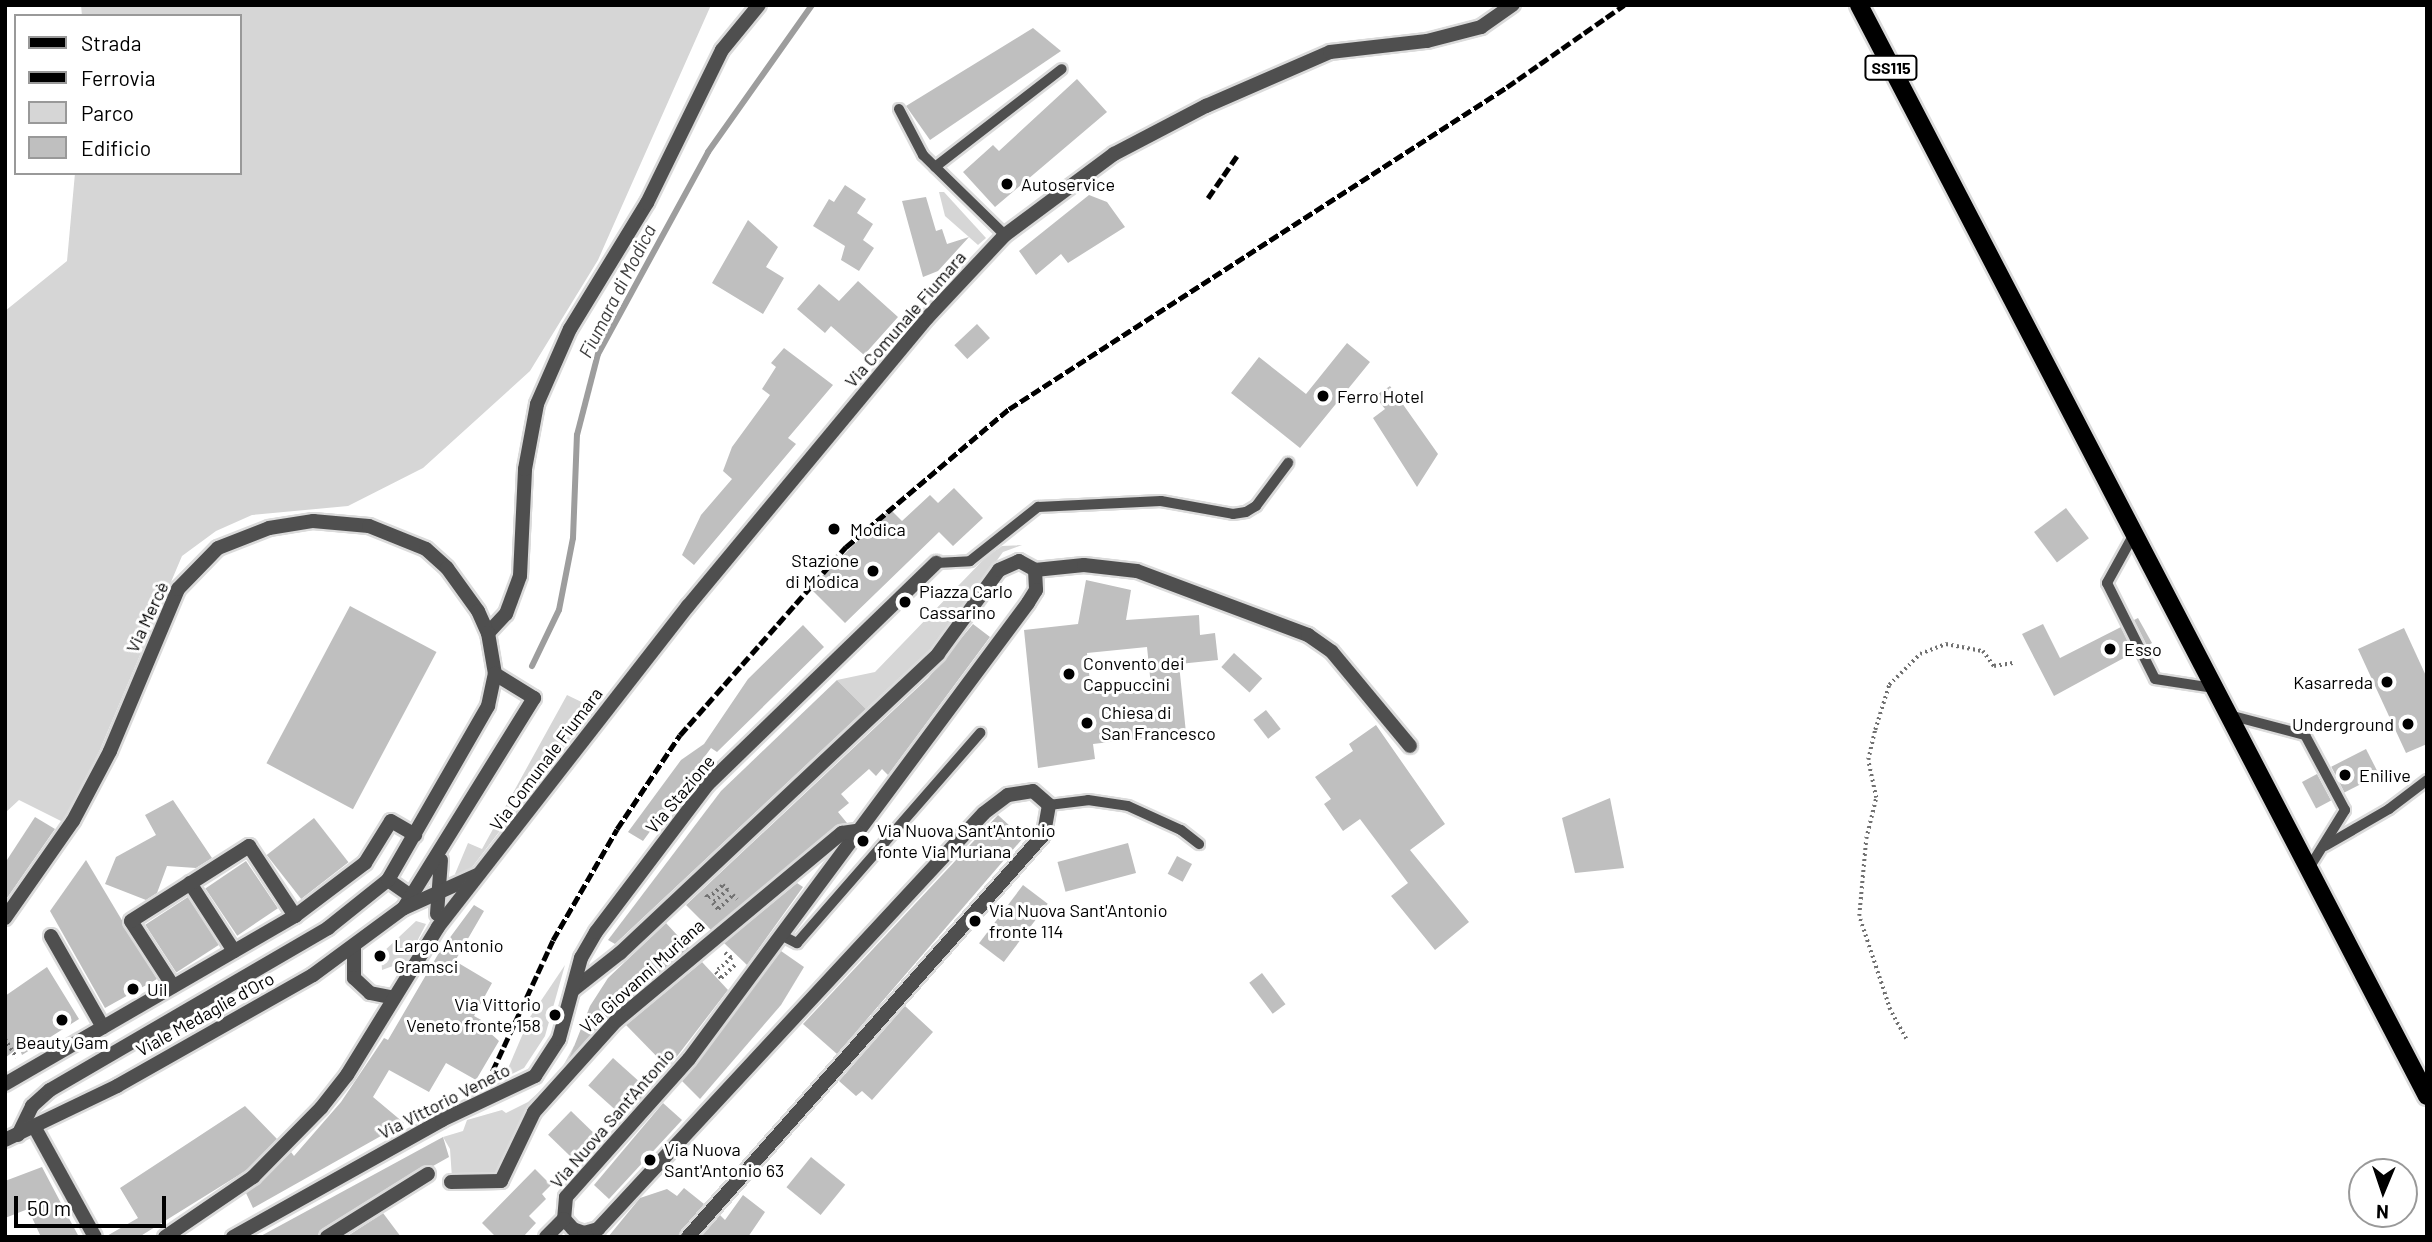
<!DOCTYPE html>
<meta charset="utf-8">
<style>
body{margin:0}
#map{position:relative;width:2432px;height:1242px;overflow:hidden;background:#fff;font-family:Barlow,sans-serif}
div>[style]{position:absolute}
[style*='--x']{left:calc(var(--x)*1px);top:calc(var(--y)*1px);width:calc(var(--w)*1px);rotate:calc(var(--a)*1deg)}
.green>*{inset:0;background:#d6d6d6}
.stream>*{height:6px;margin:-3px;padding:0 3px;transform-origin:3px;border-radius:3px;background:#9d9d9d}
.building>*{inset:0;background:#bfbfbf;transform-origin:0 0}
.path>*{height:3.5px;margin-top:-1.75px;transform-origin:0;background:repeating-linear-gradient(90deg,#717171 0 2px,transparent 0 5.5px)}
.roads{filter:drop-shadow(2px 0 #dbdbdb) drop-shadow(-2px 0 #dbdbdb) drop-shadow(0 2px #dbdbdb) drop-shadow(0 -2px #dbdbdb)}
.service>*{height:10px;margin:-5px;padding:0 5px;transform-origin:5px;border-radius:5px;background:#4f4f4f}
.pedestrian>*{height:14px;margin:-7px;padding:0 7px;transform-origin:7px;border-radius:7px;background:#4f4f4f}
.minor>*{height:14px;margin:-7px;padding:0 7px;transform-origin:7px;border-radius:7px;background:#4f4f4f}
.tertiary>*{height:14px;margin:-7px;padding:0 7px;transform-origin:7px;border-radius:7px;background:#4f4f4f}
.primary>*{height:18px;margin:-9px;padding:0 9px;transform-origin:9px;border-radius:9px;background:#000}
.rail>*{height:5px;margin-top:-2.5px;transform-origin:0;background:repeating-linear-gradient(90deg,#000 0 10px,transparent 0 13.5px)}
.dots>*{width:19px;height:19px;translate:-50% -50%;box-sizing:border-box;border:4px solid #fff;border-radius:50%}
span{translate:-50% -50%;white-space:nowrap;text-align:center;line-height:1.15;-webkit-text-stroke:6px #fff;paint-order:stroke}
.shield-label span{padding:2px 5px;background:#fff;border:2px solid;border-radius:5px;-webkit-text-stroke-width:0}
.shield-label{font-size:16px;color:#000;font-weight:700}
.poi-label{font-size:18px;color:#000}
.left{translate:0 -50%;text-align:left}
.right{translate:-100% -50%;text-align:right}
.street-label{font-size:18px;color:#000}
.water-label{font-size:19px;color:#3e3e3e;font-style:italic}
.frame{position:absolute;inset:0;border:7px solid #000;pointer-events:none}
.legend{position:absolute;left:14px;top:14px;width:228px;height:161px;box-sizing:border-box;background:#fff;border:2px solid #999;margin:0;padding:9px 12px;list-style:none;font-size:21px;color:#000}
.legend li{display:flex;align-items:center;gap:14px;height:35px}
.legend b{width:35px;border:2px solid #999}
.north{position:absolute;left:2348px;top:1158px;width:70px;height:70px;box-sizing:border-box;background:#fff;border:2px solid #999;border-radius:50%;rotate:182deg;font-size:19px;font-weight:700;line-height:28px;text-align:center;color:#000}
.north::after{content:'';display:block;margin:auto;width:24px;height:32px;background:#000;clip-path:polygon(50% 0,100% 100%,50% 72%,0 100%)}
.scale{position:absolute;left:14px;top:1196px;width:152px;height:32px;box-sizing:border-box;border:4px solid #000;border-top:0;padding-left:9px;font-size:21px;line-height:24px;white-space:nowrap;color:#000;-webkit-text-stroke:5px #fff;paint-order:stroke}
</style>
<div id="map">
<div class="green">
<div style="clip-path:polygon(81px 5px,711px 5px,598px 260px,530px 371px,423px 468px,348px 506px,252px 515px,216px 531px,182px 556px,99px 752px,63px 822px,19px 800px,5px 813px,5px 311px,67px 261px,75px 173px,240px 173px,240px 16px,82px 16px)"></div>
<div style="clip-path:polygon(939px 192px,944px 192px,986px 238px,978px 245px,945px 216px)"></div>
<div style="clip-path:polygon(1022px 545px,1003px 552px,937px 643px,866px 709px,837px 680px,875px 672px,986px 557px,1002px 546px)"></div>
<div style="clip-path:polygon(567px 695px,594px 708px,463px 879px,455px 874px,468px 843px,482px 849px)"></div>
<div style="clip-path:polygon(416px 921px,426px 924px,407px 961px,382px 970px,381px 954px)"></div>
<div style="clip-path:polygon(565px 965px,545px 1036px,524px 1068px,504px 1078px,530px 1017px)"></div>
<div style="clip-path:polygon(574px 1046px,582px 1049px,497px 1176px,452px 1178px,450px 1149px,443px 1137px,463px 1131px,467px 1120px,502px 1110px,506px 1113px,528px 1102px,558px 1075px)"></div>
</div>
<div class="stream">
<div style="--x:532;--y:666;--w:62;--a:-64.3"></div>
<div style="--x:559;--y:610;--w:73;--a:-79"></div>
<div style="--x:573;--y:538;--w:103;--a:-87.8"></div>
<div style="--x:577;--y:435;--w:84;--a:-75.5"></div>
<div style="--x:598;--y:354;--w:230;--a:-61.4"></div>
<div style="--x:708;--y:152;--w:180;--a:-54.7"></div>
</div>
<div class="building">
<div style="clip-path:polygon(1033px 28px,1061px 51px,930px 140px,906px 106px)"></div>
<div style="clip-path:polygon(1077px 79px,1107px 112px,995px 207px,963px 172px,993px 145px,999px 151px)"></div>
<div style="clip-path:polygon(845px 185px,866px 199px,857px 213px,873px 224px,863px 240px,874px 248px,859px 271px,841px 260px,845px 246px,813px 226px,829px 199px,834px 202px)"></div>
<div style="clip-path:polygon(1089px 195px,1107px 202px,1125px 227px,1068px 263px,1061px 254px,1036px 275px,1019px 251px)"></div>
<div style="clip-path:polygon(926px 197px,936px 231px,942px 229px,947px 244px,969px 237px,938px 271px,923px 277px,902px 201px)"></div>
<div style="clip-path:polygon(748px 220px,778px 247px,766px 267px,784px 278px,763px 314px,712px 283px)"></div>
<div style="clip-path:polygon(858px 281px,898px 317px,864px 355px,831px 326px,825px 333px,797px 309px,819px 284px,839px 301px)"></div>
<div style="left:977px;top:324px;width:19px;height:31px;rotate:47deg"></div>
<div style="clip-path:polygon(1347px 343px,1370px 362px,1300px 448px,1231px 393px,1259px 357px,1306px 394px)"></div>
<div style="clip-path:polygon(784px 348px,833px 385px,788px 438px,796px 444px,694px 565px,682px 555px,701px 515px,732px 479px,723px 471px,732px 447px,770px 395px,762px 389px,776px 367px,771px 363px)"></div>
<div style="clip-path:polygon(1390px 386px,1438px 454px,1417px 487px,1373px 418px,1385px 409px,1375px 396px)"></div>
<div style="clip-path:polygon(954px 488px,983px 518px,953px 546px,939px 532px,845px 623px,810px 588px,890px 509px,902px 521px,930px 495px,938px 503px)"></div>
<div style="left:2066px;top:508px;width:38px;height:40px;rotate:53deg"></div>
<div style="clip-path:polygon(evenodd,1086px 580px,1131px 590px,1126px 620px,1199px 615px,1200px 635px,1215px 633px,1218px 660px,1179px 664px,1186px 733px,1093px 744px,1095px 759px,1038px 768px,1024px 630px,1078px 624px,1086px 580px,1147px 647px,1151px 686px,1091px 692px,1087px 653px,1147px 647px)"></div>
<div style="left:350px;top:606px;width:98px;height:178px;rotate:28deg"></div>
<div style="clip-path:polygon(2138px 618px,2152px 643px,2147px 646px,2134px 620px)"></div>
<div style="clip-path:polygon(973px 624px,990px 637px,888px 775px,882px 769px,876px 776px,869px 769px,841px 794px,849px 803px,838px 812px,847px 823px,836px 826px,711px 930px,686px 905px,928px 678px)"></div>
<div style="clip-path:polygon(2043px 624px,2060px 658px,2121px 627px,2133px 653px,2054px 696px,2022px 634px)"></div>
<div style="clip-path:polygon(803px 625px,824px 647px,717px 752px,711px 748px,643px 841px,628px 832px,681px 760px,704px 744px,748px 679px)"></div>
<div style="clip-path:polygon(2404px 628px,2427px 678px,2427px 744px,2406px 753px,2358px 649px)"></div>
<div style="left:1234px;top:653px;width:38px;height:19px;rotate:42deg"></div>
<div style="clip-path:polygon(837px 680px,866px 709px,615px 944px,608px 940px,721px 791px)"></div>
<div style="left:1266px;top:710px;width:24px;height:16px;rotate:52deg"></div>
<div style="clip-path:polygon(1376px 725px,1445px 824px,1410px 850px,1469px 922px,1435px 950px,1391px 896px,1408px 883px,1360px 819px,1343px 831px,1324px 804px,1331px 799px,1315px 777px,1353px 751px,1349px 744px)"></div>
<div style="left:2366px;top:749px;width:29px;height:39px;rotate:63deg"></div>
<div style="left:2317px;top:774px;width:30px;height:17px;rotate:62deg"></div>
<div style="clip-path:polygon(1610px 798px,1624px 868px,1575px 873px,1562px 818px)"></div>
<div style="clip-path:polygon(173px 800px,212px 858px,196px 868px,167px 866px,157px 893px,146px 900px,105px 884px,116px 857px,156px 835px,145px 815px)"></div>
<div style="clip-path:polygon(998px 815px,1023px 838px,837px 1054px,803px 1024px)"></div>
<div style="clip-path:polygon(35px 817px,55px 829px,5px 901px,5px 863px)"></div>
<div style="left:314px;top:818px;width:56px;height:60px;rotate:52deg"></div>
<div style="left:1128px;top:843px;width:31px;height:73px;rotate:75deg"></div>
<div style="left:1177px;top:856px;width:17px;height:20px;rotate:28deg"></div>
<div style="clip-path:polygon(86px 860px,157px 979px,105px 1008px,50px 911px)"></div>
<div style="left:246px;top:861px;width:57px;height:49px;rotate:56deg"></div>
<div style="clip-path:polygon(797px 883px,803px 887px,747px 965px,724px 943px)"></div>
<div style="left:1023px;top:885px;width:31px;height:73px;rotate:37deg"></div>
<div style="left:188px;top:897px;width:57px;height:51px;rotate:57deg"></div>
<div style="clip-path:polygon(474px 905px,484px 911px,455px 961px,492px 983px,474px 1016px,494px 1027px,489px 1032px,499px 1041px,476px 1080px,446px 1063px,429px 1092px,389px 1070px,373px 1097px,404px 1123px,253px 1208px,246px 1193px,291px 1152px,294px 1156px,341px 1102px,384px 1038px,388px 1040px,440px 951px)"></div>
<div style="clip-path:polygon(666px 923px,689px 948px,610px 1014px,569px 1059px,590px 1006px,608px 978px)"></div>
<div style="clip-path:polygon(781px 951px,804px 967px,781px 1005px,700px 1099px,682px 1081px)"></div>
<div style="clip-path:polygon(702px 962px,728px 990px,668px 1068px,626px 1025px)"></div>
<div style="clip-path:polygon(47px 967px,79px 1019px,22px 1055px,19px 1047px,5px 1058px,5px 996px)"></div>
<div style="left:1262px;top:973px;width:39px;height:16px;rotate:53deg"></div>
<div style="clip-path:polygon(905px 1006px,933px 1032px,872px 1100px,862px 1091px,856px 1096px,839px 1081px)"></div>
<div style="left:613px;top:1058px;width:48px;height:37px;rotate:42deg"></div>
<div style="clip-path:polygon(663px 1103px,682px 1120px,609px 1199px,594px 1185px)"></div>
<div style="clip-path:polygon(245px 1106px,277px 1139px,247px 1170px,139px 1237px,105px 1237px,138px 1218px,120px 1188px)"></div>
<div style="left:571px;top:1111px;width:32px;height:33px;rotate:44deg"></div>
<div style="clip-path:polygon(443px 1137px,449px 1157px,433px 1166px,423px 1166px,322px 1229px,317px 1237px,259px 1237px)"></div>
<div style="left:811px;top:1157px;width:44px;height:39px;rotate:39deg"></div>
<div style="clip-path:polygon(42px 1167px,72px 1224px,79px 1237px,41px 1237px,28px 1209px,5px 1218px,5px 1181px)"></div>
<div style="clip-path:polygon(535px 1169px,551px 1185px,542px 1194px,546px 1199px,529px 1216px,536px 1223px,523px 1237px,496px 1237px,482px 1223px)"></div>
<div style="clip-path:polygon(684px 1188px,704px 1204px,679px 1237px,608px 1237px,640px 1198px,667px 1189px,677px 1196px)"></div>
<div style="clip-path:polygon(743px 1195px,765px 1212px,748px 1237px,701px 1237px,720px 1215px,725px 1220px)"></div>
<div style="clip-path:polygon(383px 1213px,401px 1237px,346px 1237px)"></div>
</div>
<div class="path">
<div style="--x:706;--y:895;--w:4;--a:56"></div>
<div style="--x:708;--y:898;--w:20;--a:-41"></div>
<div style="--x:723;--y:885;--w:7;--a:45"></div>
<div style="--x:728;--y:890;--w:20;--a:139"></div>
<div style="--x:713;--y:903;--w:8;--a:50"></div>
<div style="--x:718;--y:909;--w:21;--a:-43"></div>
<div style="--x:733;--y:895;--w:6;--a:45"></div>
<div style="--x:725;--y:953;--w:9;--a:36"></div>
<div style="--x:732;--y:958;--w:21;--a:139"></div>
<div style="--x:716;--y:972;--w:8;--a:50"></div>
<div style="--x:721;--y:978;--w:19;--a:-43"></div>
<div style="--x:5;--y:1039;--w:22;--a:58"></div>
<div style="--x:1906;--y:1039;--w:33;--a:-119"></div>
<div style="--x:1890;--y:1010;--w:99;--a:-108.3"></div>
<div style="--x:1859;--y:916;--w:77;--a:-84.8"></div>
<div style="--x:1866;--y:839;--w:42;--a:-76.3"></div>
<div style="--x:1876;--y:798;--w:39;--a:-102"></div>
<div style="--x:1868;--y:760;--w:31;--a:-77"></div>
<div style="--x:1875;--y:730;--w:47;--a:-72.7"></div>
<div style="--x:1889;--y:685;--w:44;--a:-45"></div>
<div style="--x:1920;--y:654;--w:28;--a:-21"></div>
<div style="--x:1946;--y:644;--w:38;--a:11"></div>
<div style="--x:1983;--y:651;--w:19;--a:54"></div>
<div style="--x:1994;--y:666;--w:19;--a:-9"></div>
</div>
<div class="roads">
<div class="service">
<div style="--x:899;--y:109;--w:52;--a:62.4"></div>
<div style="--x:923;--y:155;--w:115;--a:44.3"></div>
<div style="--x:935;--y:167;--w:160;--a:-37.7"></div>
<div style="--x:2134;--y:534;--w:56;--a:118.9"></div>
<div style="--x:2107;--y:583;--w:107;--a:63.4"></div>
<div style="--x:2155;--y:679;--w:60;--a:8.7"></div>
<div style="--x:936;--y:563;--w:34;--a:-3"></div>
<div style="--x:970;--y:561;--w:87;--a:-38.5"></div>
<div style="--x:1038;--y:507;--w:123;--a:-2.8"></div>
<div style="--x:1161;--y:501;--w:73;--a:10.2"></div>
<div style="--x:1233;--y:514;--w:13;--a:-9"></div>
<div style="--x:1246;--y:512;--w:12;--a:-31"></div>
<div style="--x:1256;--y:506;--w:54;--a:-53.3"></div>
<div style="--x:2229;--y:715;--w:79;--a:14.7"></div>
<div style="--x:2305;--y:735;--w:85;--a:61.9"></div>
<div style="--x:2345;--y:810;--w:68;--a:121.8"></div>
<div style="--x:1049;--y:805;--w:39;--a:-7"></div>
<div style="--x:1088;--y:800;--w:40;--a:8.5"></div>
<div style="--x:1128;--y:806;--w:58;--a:24.4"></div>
<div style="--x:1181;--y:830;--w:23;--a:38"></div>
<div style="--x:2325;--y:846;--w:74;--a:-30"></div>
<div style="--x:2389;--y:809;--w:48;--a:-37.3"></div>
<div style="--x:781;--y:935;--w:18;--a:27"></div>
<div style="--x:797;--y:943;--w:279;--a:-48.9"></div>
</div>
<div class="pedestrian">
<div style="--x:488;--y:633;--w:26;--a:-47"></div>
<div style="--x:506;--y:614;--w:40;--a:-69.8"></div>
<div style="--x:520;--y:576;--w:107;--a:-87.3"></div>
<div style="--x:525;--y:469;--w:66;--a:-79.5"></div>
<div style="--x:537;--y:404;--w:82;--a:-66.3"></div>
<div style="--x:570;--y:329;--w:148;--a:-58.6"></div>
<div style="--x:647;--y:203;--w:170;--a:-63.9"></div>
<div style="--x:722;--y:50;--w:58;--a:-50.6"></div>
</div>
<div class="minor">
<div style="--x:1035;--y:570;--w:49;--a:-5.8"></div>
<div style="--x:1084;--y:565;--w:53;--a:6.5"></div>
<div style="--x:1137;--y:571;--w:183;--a:20.5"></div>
<div style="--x:1308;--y:635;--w:29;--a:35"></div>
<div style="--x:1332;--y:652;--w:122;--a:50.3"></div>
<div style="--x:388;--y:880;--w:29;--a:35"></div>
<div style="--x:190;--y:883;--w:81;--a:57.1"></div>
<div style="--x:437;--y:914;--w:54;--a:-85.8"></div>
<div style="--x:5;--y:918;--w:118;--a:-55"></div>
<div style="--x:73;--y:821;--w:79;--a:-62.1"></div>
<div style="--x:110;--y:751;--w:176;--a:-67.2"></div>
<div style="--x:178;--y:589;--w:57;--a:-45.7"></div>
<div style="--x:218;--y:548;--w:55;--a:-21.4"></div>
<div style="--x:269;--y:528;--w:45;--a:-9"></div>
<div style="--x:313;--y:521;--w:56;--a:5.1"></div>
<div style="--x:369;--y:526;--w:61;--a:22"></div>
<div style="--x:426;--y:549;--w:28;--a:42"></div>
<div style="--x:447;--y:568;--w:53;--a:54.2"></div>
<div style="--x:478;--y:611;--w:24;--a:66"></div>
<div style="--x:488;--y:633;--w:42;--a:80.3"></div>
<div style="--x:495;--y:674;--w:46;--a:31.6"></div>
<div style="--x:534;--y:698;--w:247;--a:121.8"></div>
<div style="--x:51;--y:936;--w:105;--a:60.3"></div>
<div style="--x:173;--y:986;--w:77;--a:-122.9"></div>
<div style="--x:131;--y:921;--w:140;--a:-32.4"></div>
<div style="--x:249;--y:846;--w:84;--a:56.7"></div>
<div style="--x:573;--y:990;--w:60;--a:-38.2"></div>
<div style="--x:620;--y:953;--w:436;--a:-43.2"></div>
<div style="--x:938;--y:654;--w:104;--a:-54"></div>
<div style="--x:999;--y:570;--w:22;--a:-24"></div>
<div style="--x:1019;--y:561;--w:18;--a:29"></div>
<div style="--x:1035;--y:570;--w:20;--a:87"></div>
<div style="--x:1036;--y:590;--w:15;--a:122"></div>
<div style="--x:1028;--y:603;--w:568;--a:126.63"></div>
<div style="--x:689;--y:1059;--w:185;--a:131.7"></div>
<div style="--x:566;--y:1197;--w:22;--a:95"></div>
<div style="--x:564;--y:1219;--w:13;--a:48"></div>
<div style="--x:573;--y:1229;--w:12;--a:20"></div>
<div style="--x:584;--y:1233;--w:15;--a:-16"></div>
<div style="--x:598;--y:1229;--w:567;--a:-47.14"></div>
<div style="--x:984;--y:813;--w:30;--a:-37"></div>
<div style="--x:1008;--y:795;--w:25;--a:-9"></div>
<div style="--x:1033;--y:791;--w:21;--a:41"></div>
<div style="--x:1049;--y:805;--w:29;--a:100"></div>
<div style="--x:1044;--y:834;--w:538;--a:131.46"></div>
<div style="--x:5;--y:1084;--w:335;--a:-30.1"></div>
<div style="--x:295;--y:916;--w:88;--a:-37.1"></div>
<div style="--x:365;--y:863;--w:49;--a:-58.2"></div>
<div style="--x:391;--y:821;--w:28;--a:30"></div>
<div style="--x:35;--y:1128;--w:124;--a:61.2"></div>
<div style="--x:18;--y:1135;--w:32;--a:-64"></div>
<div style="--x:32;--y:1106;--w:24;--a:-42"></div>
<div style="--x:50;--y:1090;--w:322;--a:-30.2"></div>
<div style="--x:328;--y:928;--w:77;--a:-38.7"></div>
<div style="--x:388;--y:880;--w:201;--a:-60.1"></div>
<div style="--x:488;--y:706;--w:33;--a:-78"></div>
<div style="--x:451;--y:1182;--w:50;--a:-1.1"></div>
<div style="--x:501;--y:1181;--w:76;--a:-64.4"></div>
<div style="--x:534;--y:1112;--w:122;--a:-48"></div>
<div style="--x:616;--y:1021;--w:294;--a:-39.8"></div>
<div style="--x:842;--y:833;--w:14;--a:-8"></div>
<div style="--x:233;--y:1237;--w:240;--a:-29.2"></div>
<div style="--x:442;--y:1120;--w:103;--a:-25.3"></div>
<div style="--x:535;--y:1076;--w:44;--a:-57"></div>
<div style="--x:559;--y:1039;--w:84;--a:-74.8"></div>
<div style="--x:581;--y:958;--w:30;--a:-60"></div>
<div style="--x:596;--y:932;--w:186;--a:-52.9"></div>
<div style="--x:708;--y:784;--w:318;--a:-44.1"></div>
<div style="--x:327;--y:1237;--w:119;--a:-32"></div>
<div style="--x:546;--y:1237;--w:25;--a:-45"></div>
</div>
<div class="tertiary">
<div style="--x:354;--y:947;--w:31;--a:90"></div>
<div style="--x:354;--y:978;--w:22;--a:43"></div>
<div style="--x:370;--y:993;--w:21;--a:11"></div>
<div style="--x:5;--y:1140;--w:124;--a:-25.7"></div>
<div style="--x:117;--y:1086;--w:225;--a:-29.5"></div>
<div style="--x:313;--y:975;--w:113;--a:-36.4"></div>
<div style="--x:404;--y:908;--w:80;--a:-24.3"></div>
<div style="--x:165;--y:1237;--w:107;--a:-34.3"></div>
<div style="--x:253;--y:1177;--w:97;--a:-45.4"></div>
<div style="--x:321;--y:1108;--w:42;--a:-51.8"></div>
<div style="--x:347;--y:1075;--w:174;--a:-58.4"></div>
<div style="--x:438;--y:927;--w:407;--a:-52.1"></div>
<div style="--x:688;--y:606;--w:374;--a:-50.3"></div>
<div style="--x:927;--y:318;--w:114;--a:-46.8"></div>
<div style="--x:1005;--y:235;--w:136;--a:-36.6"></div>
<div style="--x:1114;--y:154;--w:104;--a:-27.6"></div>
<div style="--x:1206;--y:106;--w:135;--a:-23.5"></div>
<div style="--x:1330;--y:52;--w:98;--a:-6.5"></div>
<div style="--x:1427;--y:41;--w:56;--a:-14.5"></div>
<div style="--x:1481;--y:27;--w:39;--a:-35"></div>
</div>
<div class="primary">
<div style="--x:1859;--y:5;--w:1230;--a:62.5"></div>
</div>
</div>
<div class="rail">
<div style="--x:1208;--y:198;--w:51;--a:-55.4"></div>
<div style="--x:487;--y:1083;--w:157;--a:-65.2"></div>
<div style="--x:553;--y:940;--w:128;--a:-60"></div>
<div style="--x:617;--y:829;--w:113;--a:-56.2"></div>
<div style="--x:680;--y:735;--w:251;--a:-48.6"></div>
<div style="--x:846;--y:547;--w:214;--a:-40.3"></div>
<div style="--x:1009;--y:409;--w:593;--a:-32.89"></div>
<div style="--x:1507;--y:87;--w:143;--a:-35"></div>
</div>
<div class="dots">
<div style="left:1007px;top:184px;background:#000"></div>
<div style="left:1323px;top:396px;background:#000"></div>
<div style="left:834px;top:529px;background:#000"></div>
<div style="left:873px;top:571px;background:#000"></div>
<div style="left:905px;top:602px;background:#000"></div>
<div style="left:2110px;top:649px;background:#000"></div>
<div style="left:1069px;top:674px;background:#000"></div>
<div style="left:2387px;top:682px;background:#000"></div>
<div style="left:1087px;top:723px;background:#000"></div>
<div style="left:2408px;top:724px;background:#000"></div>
<div style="left:2345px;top:775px;background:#000"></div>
<div style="left:863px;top:841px;background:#000"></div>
<div style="left:975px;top:921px;background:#000"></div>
<div style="left:380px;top:956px;background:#000"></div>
<div style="left:133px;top:989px;background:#000"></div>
<div style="left:555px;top:1015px;background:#000"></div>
<div style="left:62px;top:1020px;background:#000"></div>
<div style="left:650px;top:1160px;background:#000"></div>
</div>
<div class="shield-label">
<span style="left:1891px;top:68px">SS115</span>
</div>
<div class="poi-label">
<span class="left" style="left:1021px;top:184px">Autoservice</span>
<span class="left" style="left:1337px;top:396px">Ferro Hotel</span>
<span class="left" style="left:850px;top:529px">Modica</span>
<span class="right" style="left:859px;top:571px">Stazione<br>di Modica</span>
<span class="left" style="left:919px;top:602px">Piazza Carlo<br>Cassarino</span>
<span class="left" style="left:2124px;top:649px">Esso</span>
<span class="left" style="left:1083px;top:674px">Convento dei<br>Cappuccini</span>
<span class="right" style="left:2373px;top:682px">Kasarreda</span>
<span class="left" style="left:1101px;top:723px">Chiesa di<br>San Francesco</span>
<span class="right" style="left:2394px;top:724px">Underground</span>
<span class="left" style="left:2359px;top:775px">Enilive</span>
<span class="left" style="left:877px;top:841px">Via Nuova Sant'Antonio<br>fonte Via Muriana</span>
<span class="left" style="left:989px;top:921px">Via Nuova Sant'Antonio<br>fronte 114</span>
<span class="left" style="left:394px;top:956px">Largo Antonio<br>Gramsci</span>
<span class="left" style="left:147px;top:989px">Uil</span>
<span class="right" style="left:541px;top:1015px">Via Vittorio<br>Veneto fronte 158</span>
<span style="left:62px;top:1042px">Beauty Gam</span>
<span class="left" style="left:664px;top:1160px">Via Nuova<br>Sant'Antonio 63</span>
</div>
<div class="street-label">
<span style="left:905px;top:319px;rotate:-49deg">Via Comunale Fiumara</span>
<span style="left:147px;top:617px;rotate:-65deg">Via Mercè</span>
<span style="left:546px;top:759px;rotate:-53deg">Via Comunale Fiumara</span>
<span style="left:680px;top:794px;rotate:-50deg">Via Stazione</span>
<span style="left:642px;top:976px;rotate:-42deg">Via Giovanni Muriana</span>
<span style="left:205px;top:1014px;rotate:-29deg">Viale Medaglie d'Oro</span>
<span style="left:444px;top:1101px;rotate:-27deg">Via Vittorio Veneto</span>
<span style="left:612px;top:1118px;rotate:-49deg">Via Nuova Sant'Antonio</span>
</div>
<div class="water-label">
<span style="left:617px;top:291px;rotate:-63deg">Fiumara di Modica</span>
</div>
<div class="frame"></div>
<ul class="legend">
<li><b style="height:9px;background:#000"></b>Strada</li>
<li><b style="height:9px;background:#000"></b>Ferrovia</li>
<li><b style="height:19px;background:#d6d6d6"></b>Parco</li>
<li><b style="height:19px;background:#bfbfbf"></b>Edificio</li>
</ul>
<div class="north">N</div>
<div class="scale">50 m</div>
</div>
